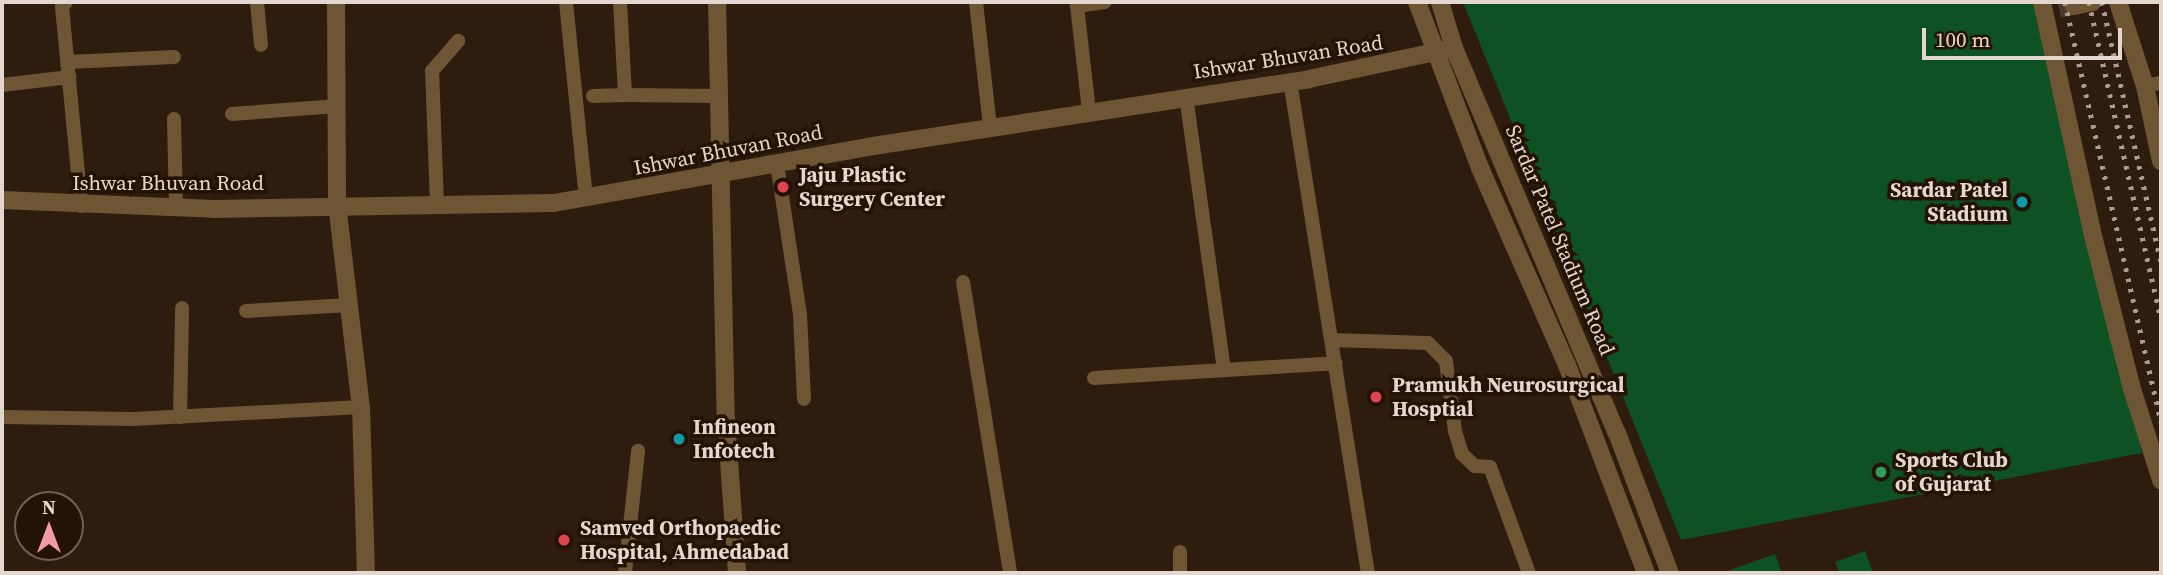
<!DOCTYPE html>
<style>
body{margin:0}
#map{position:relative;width:2163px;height:575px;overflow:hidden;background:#2e1c0f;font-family:"Source Serif 4",serif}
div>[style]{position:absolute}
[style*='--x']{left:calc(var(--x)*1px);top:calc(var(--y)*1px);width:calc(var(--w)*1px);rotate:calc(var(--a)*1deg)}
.green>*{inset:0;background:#0e5122}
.tertiary-tunnel>*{height:18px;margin-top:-9px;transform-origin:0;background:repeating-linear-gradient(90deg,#49382c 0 18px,transparent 0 27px)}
.minor>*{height:14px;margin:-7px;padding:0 7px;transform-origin:7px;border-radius:7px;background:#6e5635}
.tertiary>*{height:18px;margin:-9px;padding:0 9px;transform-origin:9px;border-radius:9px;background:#6e5635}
.rail>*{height:4.5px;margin-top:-2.25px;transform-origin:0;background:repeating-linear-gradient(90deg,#aa9c92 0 3.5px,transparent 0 10.5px)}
.dots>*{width:19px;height:19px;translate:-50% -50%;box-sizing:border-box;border:4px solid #241206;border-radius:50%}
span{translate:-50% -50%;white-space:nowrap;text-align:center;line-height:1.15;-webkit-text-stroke:7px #241206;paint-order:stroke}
.street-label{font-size:21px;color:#e4d7cf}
.poi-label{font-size:21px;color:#e4d7cf;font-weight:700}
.left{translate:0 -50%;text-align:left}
.right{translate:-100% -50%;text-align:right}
.frame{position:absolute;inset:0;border:4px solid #e4d7cf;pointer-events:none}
.north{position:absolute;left:14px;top:491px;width:70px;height:70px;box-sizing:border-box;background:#241206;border:2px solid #716156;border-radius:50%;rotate:0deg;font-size:19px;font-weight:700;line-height:28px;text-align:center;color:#e4d7cf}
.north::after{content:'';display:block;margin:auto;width:24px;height:32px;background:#f39aa8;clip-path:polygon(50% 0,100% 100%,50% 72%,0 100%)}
.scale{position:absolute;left:1922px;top:28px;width:200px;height:32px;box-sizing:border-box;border:4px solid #e4d7cf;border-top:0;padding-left:9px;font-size:21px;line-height:24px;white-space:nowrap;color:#e4d7cf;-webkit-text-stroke:5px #241206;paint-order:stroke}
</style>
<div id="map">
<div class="green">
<div style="clip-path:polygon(1463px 2px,2036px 2px,2142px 453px,1681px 540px)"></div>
<div style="clip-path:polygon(1865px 551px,1873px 573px,1840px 573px,1835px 562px)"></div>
<div style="clip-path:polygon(1775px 554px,1782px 573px,1728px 573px,1727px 571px)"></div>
</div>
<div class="tertiary-tunnel">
<div style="--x:2059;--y:9;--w:15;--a:-11"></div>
</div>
<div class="minor">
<div style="--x:66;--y:2;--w:6;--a:129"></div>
<div style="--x:62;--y:7;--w:200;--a:84.5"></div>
<div style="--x:257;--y:2;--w:43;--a:84.7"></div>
<div style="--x:566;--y:2;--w:197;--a:84.2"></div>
<div style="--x:620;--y:2;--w:93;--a:86.9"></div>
<div style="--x:625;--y:95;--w:95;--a:0.6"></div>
<div style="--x:976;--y:2;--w:126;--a:83.6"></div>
<div style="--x:68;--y:62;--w:106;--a:-2.7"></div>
<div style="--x:1290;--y:81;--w:498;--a:81"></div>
<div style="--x:2;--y:85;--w:68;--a:-6.7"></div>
<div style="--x:2145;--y:86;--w:16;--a:-11"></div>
<div style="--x:593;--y:96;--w:32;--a:-2"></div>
<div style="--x:1186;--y:96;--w:277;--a:82.1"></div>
<div style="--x:1089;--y:111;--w:106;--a:-96.5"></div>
<div style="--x:1077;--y:6;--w:28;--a:-8"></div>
<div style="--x:232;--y:114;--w:105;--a:-4.4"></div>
<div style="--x:174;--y:119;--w:90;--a:88.7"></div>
<div style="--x:777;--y:164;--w:152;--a:81.3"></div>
<div style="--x:800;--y:314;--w:85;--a:87.3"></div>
<div style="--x:437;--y:205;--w:134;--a:-92.1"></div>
<div style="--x:432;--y:71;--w:40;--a:-49"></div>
<div style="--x:963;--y:282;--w:295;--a:80.8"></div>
<div style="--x:246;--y:311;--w:103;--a:-3.3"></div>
<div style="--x:1332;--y:340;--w:96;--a:1.8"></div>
<div style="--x:1428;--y:343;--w:25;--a:45"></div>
<div style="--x:1446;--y:361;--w:71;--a:82.7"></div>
<div style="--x:1455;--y:431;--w:24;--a:73"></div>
<div style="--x:1462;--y:454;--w:18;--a:43"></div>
<div style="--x:1475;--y:466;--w:15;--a:4"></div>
<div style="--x:1490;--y:467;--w:113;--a:69.8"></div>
<div style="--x:1094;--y:378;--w:242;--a:-3.5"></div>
<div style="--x:2;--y:417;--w:131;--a:0.9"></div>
<div style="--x:133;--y:419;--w:228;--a:-3"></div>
<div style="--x:180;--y:417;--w:109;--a:-88.9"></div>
<div style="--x:625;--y:573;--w:123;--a:-83.9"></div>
<div style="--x:1180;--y:573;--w:21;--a:-90"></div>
</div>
<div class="tertiary">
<div style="--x:336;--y:2;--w:202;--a:89.7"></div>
<div style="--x:337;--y:204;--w:204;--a:83.3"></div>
<div style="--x:361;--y:407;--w:166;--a:88.3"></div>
<div style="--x:717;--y:2;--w:417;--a:88.8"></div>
<div style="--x:726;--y:419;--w:154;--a:85.9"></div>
<div style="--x:1417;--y:2;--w:178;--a:69.2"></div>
<div style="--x:1480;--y:168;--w:215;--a:66.2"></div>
<div style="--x:1567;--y:365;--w:222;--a:69.2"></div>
<div style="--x:1440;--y:2;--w:48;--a:73.1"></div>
<div style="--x:1454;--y:48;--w:418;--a:67.1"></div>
<div style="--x:1617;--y:433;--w:150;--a:69.3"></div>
<div style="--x:2042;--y:2;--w:235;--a:77.7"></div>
<div style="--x:2092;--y:232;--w:162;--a:75.7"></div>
<div style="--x:2132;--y:389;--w:96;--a:72.3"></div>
<div style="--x:2118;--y:2;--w:88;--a:72.2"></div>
<div style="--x:2145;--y:86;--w:77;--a:78"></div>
<div style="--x:2074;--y:6;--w:19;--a:-12"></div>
<div style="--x:2;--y:200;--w:212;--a:2.4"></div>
<div style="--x:214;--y:209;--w:340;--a:-1"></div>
<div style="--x:554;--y:203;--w:324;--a:-10.1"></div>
<div style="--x:873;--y:146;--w:441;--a:-8.7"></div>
<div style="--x:1309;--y:79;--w:148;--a:-12.1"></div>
</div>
<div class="rail">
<div style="--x:2065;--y:2;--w:431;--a:77.1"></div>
<div style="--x:2089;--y:2;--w:324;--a:77.2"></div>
<div style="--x:2102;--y:2;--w:266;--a:77.2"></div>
</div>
<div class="dots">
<div style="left:783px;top:187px;background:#e0444e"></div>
<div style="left:2022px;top:202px;background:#0f9aa8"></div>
<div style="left:1376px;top:397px;background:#e0444e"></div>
<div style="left:679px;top:439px;background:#0f9aa8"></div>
<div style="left:1881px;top:472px;background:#2e9e5b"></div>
<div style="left:564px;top:540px;background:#e0444e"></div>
</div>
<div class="street-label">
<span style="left:1288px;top:57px;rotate:-9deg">Ishwar Bhuvan Road</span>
<span style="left:728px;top:150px;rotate:-11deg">Ishwar Bhuvan Road</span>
<span style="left:168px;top:183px">Ishwar Bhuvan Road</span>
<span style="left:1560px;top:240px;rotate:67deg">Sardar Patel Stadium Road</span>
</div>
<div class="poi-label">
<span class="left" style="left:799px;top:187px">Jaju Plastic<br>Surgery Center</span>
<span class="right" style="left:2008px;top:202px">Sardar Patel<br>Stadium</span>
<span class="left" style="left:1392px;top:397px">Pramukh Neurosurgical<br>Hosptial</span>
<span class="left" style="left:693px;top:439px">Infineon<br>Infotech</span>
<span class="left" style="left:1895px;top:472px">Sports Club<br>of Gujarat</span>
<span class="left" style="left:580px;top:540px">Samved Orthopaedic<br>Hospital, Ahmedabad</span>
</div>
<div class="frame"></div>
<div class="north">N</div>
<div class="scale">100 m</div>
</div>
